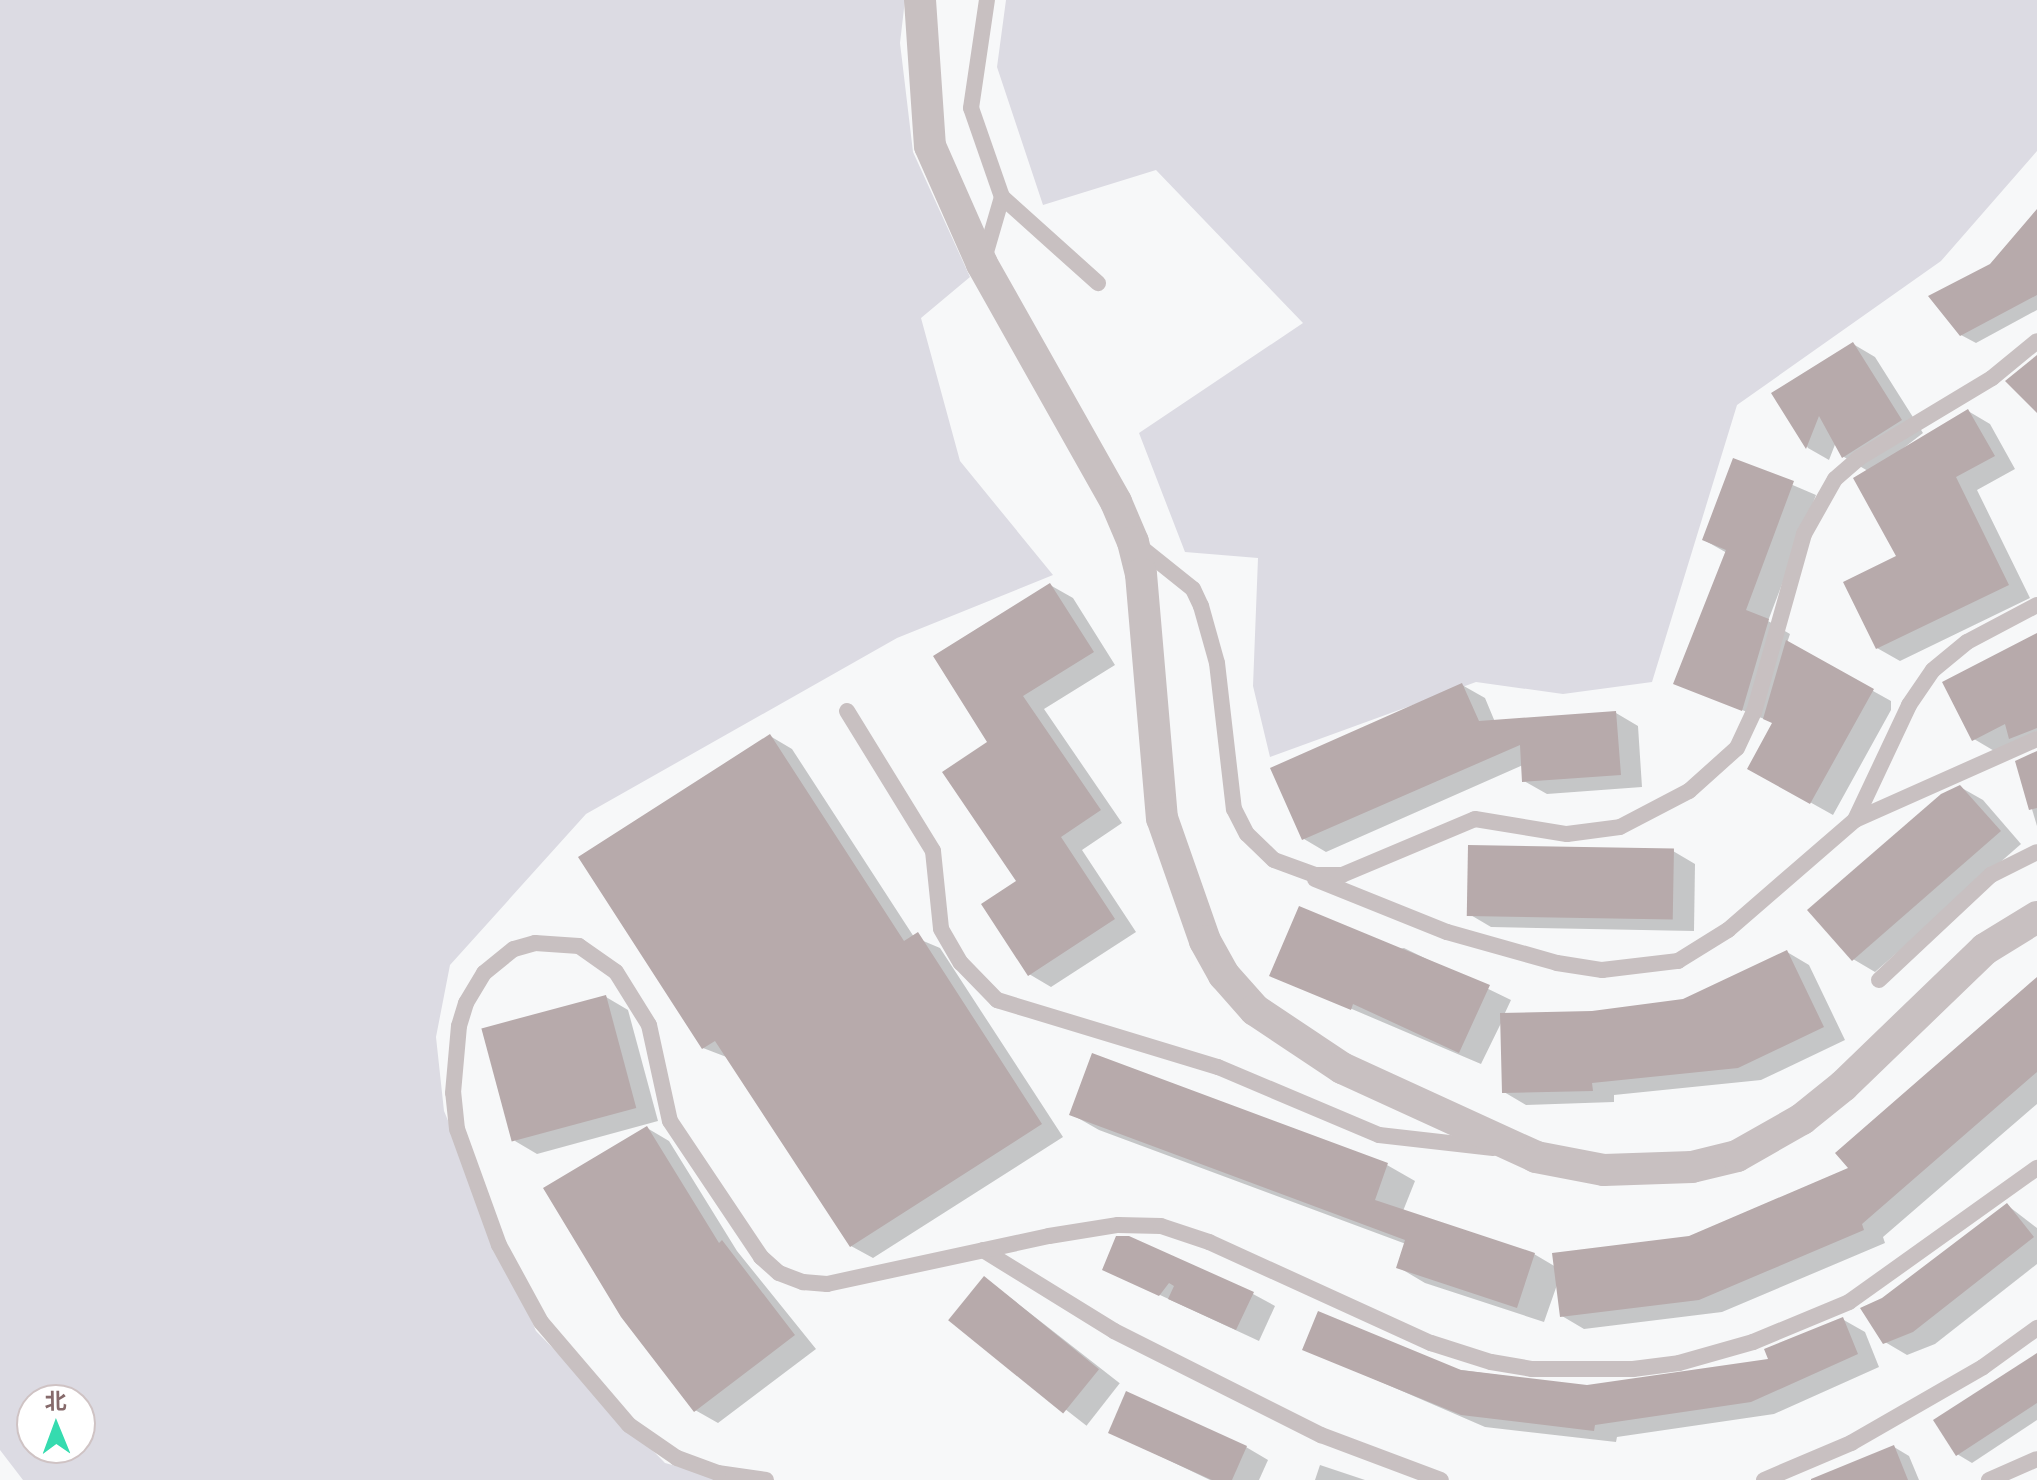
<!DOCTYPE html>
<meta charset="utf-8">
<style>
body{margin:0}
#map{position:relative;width:2037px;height:1480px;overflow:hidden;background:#f7f8f9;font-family:Poppins,"Noto Sans SC",sans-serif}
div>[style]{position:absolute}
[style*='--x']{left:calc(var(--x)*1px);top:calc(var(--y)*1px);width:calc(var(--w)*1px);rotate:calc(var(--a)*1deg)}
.green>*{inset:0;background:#dcdbe3}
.shadow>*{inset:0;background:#0003;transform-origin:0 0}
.building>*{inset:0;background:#b7aaab;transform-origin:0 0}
.service>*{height:16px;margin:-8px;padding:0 8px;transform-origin:8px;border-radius:8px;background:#c8c0c1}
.minor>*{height:32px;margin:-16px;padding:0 16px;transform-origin:16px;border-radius:16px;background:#c8c0c1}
span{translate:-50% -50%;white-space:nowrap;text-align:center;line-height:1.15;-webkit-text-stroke:8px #fff;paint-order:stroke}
.north{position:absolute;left:16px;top:1384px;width:80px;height:80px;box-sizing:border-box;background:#fff;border:2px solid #cfc3c4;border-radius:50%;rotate:359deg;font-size:22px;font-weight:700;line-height:32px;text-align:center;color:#866a6b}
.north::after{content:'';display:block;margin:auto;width:28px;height:36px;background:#35dbaf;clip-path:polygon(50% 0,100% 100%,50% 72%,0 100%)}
</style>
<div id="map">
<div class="green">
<div style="clip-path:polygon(evenodd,0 0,905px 0,900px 43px,913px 152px,970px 277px,921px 318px,960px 461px,1053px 575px,897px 638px,586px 814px,450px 965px,436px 1037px,444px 1111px,536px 1331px,665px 1463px,729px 1480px,23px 1480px,0 1450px,0 0,32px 1400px,80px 1400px,80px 1448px,32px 1448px,32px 1400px)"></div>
<div style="clip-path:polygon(1006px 0,2037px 0,2037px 151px,1941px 261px,1737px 405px,1652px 682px,1563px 694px,1476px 682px,1270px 757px,1253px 686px,1258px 558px,1185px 552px,1139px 433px,1303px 323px,1156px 170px,1043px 205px,997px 67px)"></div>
</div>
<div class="shadow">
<div style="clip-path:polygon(2037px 212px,2037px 310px,1976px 343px,1961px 335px,1991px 265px)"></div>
<div style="clip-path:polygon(1853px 344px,1875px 357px,1923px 433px,1892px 457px,1968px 411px,1990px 424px,2015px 469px,1977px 490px,2030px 598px,1900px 661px,1877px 648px,1898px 557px,1868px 471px,1844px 457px,1836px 442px,1829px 460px,1808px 448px,1774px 394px)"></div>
<div style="clip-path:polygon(1734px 460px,1816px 495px,1768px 621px,1790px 634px,1787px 643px,1891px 701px,1891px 710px,1833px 815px,1749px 768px,1774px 723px,1676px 683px,1727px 553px,1704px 540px)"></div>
<div style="clip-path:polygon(1050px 585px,1073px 598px,1115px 665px,1044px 709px,1122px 823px,1082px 850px,1136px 932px,1051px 987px,1029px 974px,1019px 881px,989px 742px)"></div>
<div style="clip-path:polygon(2037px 635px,2037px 731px,1996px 752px,1974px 739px)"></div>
<div style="clip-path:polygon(1462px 685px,1485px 698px,1495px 722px,1616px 713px,1638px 726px,1642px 787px,1547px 794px,1524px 781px,1523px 765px,1326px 852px,1304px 839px)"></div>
<div style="clip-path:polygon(770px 736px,792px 749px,914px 937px,940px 948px,1063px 1137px,873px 1258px,851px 1246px,729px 1058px,703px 1048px)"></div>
<div style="clip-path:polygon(2037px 757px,2037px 826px,2018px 762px)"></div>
<div style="clip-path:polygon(1960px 787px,1983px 800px,2021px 844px,1875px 972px,1853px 959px)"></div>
<div style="clip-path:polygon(1673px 851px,1695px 864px,1694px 931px,1491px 927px,1469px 914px)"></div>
<div style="clip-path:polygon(1404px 948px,1511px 1000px,1504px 1015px,1592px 1013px,1684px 1001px,1787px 952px,1809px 965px,1845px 1040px,1761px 1080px,1614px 1095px,1614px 1102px,1526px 1105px,1504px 1092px,1503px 1019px,1481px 1064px,1272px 975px)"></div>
<div style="clip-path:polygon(2037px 980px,2037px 1104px,1883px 1237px,1885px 1243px,1722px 1312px,1584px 1329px,1562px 1316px,1558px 1282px,1544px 1322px,1425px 1283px,1398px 1267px,1406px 1244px,1099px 1130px,1071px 1114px,1093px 1056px,1387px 1165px,1415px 1181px,1403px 1211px,1534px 1254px,1556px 1267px,1689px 1238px,1852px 1168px)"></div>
<div style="clip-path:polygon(606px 997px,628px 1010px,658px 1121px,537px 1154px,515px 1141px)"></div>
<div style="clip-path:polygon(647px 1128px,669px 1141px,737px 1251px,816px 1349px,718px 1423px,695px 1410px)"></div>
<div style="clip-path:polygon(2007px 1205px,2037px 1228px,2037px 1264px,1935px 1344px,1907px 1355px,1885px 1342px,1883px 1300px)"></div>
<div style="clip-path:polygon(1104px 1269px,1253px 1294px,1275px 1306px,1259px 1341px)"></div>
<div style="left:985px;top:1278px;width:171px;height:54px;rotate:38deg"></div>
<div style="clip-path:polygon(1842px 1319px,1865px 1332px,1879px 1367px,1774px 1414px,1617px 1437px,1616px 1442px,1485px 1427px,1305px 1349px,1587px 1387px,1771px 1360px)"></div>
<div style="clip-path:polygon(2037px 1365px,2037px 1420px,1972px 1463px,1957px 1454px)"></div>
<div style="clip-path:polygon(1110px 1432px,1246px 1447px,1268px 1460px,1259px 1480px,1210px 1480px)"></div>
<div style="clip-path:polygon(1894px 1447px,1909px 1456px,1919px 1480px,1814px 1480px)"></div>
<div style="clip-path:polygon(1320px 1465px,1365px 1480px,1315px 1480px)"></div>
</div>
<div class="building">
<div style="clip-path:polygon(2037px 209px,2037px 295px,1960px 336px,1928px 296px,1990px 264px)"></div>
<div style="clip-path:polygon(1853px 342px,1902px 420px,1842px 458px,1819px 416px,1806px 449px,1771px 393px)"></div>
<div style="clip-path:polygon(2037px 355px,2037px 413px,2005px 381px)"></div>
<div style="clip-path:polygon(1968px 409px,1995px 456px,1956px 477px,2009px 585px,1876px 649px,1843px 582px,1896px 556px,1853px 478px)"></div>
<div style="clip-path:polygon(1733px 458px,1794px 481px,1746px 610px,1769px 619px,1742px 711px,1673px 684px,1726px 550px,1702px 540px)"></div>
<div style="clip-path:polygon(1050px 583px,1094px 652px,1023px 696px,1101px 810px,1061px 837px,1115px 919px,1028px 976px,981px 904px,1016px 881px,942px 772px,987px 742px,933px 656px)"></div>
<div style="clip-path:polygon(2037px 633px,2037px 728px,2009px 739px,2005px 724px,1972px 741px,1942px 682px)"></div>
<div style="clip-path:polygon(1786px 640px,1874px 689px,1810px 804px,1747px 769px,1772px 723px,1763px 719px)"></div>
<div style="clip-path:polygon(1462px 683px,1479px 721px,1616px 711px,1621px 775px,1522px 782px,1520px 745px,1302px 840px,1270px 768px)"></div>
<div style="clip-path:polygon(770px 734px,904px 941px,918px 932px,1042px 1124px,850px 1247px,715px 1041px,702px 1049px,578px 857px)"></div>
<div style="clip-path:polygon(2037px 751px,2037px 808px,2029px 810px,2015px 761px)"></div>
<div style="clip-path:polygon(1960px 785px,2001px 831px,1852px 961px,1807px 910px,1941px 794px)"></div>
<div style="left:1468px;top:845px;width:206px;height:71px;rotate:1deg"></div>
<div style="clip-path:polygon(1299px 906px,1490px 985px,1459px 1053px,1353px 1004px,1351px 1010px,1269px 976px)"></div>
<div style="clip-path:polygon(1787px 950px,1824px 1027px,1738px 1068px,1592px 1083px,1593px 1091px,1502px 1093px,1500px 1013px,1592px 1011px,1683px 999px)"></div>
<div style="clip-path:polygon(2037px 977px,2037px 1072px,1862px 1224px,1864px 1230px,1699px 1300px,1560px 1317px,1552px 1253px,1689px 1236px,1848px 1168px,1835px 1153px)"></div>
<div style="left:606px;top:995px;width:117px;height:129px;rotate:75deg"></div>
<div style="clip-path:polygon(1092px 1053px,1388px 1163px,1375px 1200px,1535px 1253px,1517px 1308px,1396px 1268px,1405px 1240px,1069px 1115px)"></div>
<div style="clip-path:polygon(647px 1126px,719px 1243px,722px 1240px,795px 1335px,694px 1412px,621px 1317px,543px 1188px)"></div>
<div style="clip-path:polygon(2007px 1203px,2034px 1237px,1913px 1332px,1883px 1344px,1860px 1308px,1882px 1298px)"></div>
<div style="clip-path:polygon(1116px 1236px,1129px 1236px,1254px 1292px,1236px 1330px,1168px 1299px,1174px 1286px,1169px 1283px,1159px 1296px,1102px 1270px)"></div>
<div style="left:984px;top:1276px;width:148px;height:57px;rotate:39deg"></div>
<div style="clip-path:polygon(1318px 1311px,1461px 1370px,1587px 1385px,1768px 1359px,1764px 1349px,1843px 1317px,1858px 1354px,1751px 1402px,1595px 1425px,1594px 1431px,1461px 1415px,1302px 1350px)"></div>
<div style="clip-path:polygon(2037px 1353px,2037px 1403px,1956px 1456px,1933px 1420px)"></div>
<div style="clip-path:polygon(1126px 1391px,1247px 1446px,1232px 1480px,1212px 1480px,1108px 1433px)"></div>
<div style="clip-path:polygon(1894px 1445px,1908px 1480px,1811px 1480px,1811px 1479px)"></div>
</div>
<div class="service">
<div style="--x:1002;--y:197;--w:129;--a:41.9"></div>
<div style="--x:984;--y:259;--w:65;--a:-73.8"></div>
<div style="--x:1002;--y:197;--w:94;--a:-109.2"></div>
<div style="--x:971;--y:108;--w:109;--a:-81.6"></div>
<div style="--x:1138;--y:545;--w:70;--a:38.7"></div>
<div style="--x:1193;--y:589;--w:19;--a:65"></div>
<div style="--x:1201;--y:606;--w:59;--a:74.3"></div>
<div style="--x:1217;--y:663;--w:147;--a:83.4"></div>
<div style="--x:1234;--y:809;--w:28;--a:63"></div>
<div style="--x:1247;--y:834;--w:37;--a:44"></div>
<div style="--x:1274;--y:860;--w:44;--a:20.1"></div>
<div style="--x:1315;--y:875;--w:27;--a:0"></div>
<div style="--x:1342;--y:875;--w:144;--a:-22.8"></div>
<div style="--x:1475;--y:819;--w:93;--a:9.3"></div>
<div style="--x:1567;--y:834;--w:53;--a:-7.5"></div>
<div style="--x:1620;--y:827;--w:78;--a:-27.6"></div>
<div style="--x:1689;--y:791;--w:64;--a:-41.9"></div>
<div style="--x:1737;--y:748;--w:40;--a:-65"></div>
<div style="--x:1754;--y:712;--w:185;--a:-74.3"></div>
<div style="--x:1804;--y:534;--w:63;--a:-60.6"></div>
<div style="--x:1835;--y:479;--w:32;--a:-41"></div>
<div style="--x:1859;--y:458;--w:155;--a:-31"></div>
<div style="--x:1992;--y:378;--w:58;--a:-39.4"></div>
<div style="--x:847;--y:711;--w:164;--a:58.4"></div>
<div style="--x:933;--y:851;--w:78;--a:84.1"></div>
<div style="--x:941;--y:929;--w:39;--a:60"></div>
<div style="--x:961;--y:963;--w:52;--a:45.8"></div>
<div style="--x:997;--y:1000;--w:231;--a:16.9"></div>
<div style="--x:1218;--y:1067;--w:175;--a:22.9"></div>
<div style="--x:1379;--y:1135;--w:115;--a:6.5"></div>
<div style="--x:1855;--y:820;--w:127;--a:-64.8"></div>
<div style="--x:1909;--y:705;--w:42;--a:-55.6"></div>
<div style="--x:1933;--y:670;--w:44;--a:-39.5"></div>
<div style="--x:1967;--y:642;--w:79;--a:-27.9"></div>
<div style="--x:1315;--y:879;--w:142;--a:21.9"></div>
<div style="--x:1447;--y:932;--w:114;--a:15.7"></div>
<div style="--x:1557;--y:963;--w:46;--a:8.8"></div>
<div style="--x:1602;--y:970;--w:77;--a:-6.8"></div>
<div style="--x:1678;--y:961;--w:59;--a:-31.8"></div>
<div style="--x:1728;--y:930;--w:168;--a:-40.9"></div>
<div style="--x:1855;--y:820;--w:199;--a:-24"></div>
<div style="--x:1879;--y:980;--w:154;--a:-43.2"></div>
<div style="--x:1991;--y:875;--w:51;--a:-26.6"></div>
<div style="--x:983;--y:1250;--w:154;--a:31.7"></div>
<div style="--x:1114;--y:1331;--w:232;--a:26.7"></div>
<div style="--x:1321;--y:1435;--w:128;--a:20.6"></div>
<div style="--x:766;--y:1480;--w:49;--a:-171.7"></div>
<div style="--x:718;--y:1473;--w:44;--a:-159.9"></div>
<div style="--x:677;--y:1458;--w:58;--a:-145.5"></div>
<div style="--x:629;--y:1425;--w:135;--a:-130.5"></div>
<div style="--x:541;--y:1322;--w:88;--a:-118.6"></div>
<div style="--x:499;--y:1245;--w:123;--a:-109.9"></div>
<div style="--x:457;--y:1129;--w:36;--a:-96"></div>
<div style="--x:453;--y:1093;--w:67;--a:-84.9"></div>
<div style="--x:459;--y:1026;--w:24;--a:-73"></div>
<div style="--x:466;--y:1003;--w:35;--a:-59"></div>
<div style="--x:484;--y:973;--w:38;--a:-39"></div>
<div style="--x:514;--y:949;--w:22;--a:-16"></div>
<div style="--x:535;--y:943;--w:44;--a:3.9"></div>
<div style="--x:579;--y:946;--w:45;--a:35.1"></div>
<div style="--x:616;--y:972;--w:62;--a:58.1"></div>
<div style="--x:649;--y:1025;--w:98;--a:77.7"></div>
<div style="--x:670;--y:1121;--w:164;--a:56.2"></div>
<div style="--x:761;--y:1257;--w:24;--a:42"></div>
<div style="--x:779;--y:1273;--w:26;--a:21"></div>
<div style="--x:803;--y:1282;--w:24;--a:5"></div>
<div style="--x:827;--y:1284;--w:227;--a:-12.2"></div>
<div style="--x:1049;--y:1236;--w:70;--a:-9.1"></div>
<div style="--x:1118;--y:1225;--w:43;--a:1.3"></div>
<div style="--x:1161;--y:1226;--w:51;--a:18.4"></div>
<div style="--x:1209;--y:1242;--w:244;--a:24.5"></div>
<div style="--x:1431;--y:1343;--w:63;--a:17.6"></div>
<div style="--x:1491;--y:1362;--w:42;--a:9.7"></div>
<div style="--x:1532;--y:1369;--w:101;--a:0"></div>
<div style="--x:1633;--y:1369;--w:46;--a:-7.4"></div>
<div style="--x:1679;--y:1363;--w:77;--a:-15.8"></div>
<div style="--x:1753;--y:1342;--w:104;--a:-22.6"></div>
<div style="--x:1849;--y:1302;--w:231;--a:-35.5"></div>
<div style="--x:1764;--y:1480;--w:95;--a:-23"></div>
<div style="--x:1851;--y:1443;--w:152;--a:-29.9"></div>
<div style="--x:1983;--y:1367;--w:67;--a:-35.8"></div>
<div style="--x:1989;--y:1480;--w:52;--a:-23.6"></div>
</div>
<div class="minor">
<div style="--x:920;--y:0;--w:146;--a:86.1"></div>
<div style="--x:930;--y:146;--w:129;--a:66.2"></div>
<div style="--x:982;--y:264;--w:273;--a:60.6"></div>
<div style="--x:1116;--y:502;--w:43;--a:67"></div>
<div style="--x:1133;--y:542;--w:33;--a:76"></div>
<div style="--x:1141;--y:574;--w:245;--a:85.1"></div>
<div style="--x:1162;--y:818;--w:130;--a:70.7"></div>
<div style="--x:1205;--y:941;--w:39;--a:61"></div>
<div style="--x:1224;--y:975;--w:47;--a:48.5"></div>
<div style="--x:1255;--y:1010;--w:105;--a:33.7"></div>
<div style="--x:1342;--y:1068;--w:213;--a:24.6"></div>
<div style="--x:1536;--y:1157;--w:69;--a:10.8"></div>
<div style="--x:1604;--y:1170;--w:88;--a:-2"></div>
<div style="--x:1692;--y:1167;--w:46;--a:-13.7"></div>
<div style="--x:1737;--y:1156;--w:75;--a:-29.6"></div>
<div style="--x:1802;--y:1119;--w:53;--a:-38.8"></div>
<div style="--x:1843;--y:1086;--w:197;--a:-44"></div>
<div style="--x:1985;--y:949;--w:61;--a:-31.6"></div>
</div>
<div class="north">北</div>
</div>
